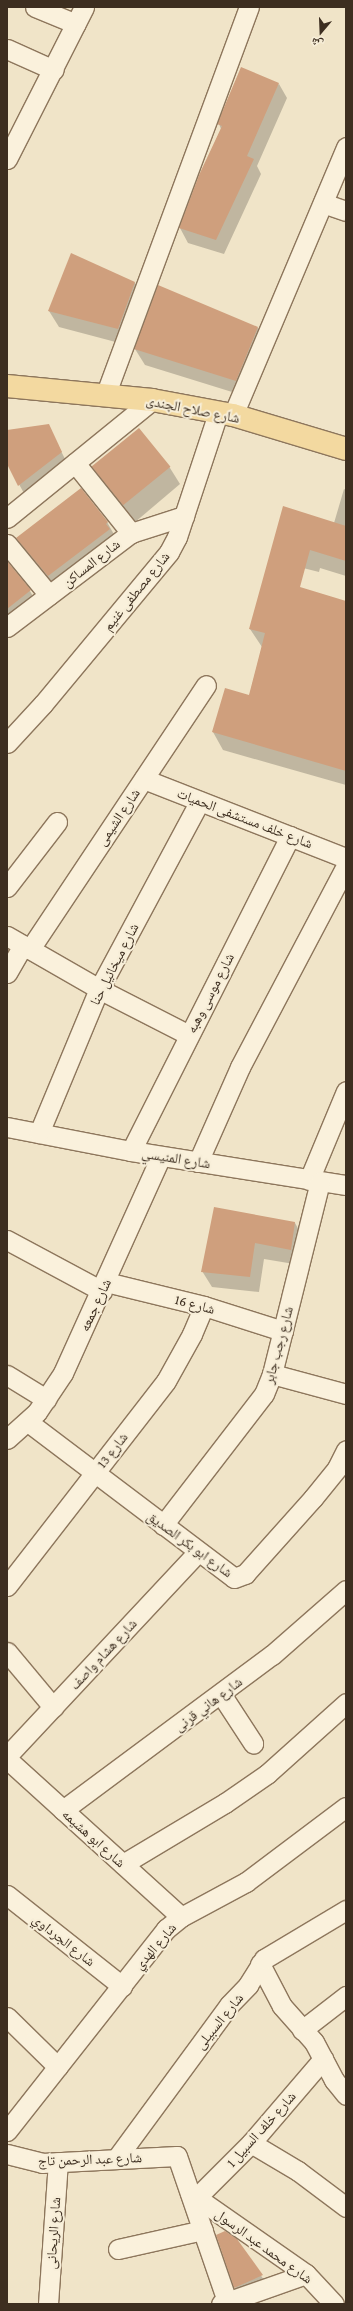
<!DOCTYPE html>
<meta charset="utf-8">
<style>
body{margin:0}
#map{position:relative;width:353px;height:2311px;overflow:hidden;background:#f0e4c8;font-family:"Crimson Pro","Noto Naskh Arabic",serif}
div>[style]{position:absolute}
[style*='--x']{left:calc(var(--x)*1px);top:calc(var(--y)*1px);width:calc(var(--w)*1px);rotate:calc(var(--a)*1deg)}
.shadow>*{inset:0;background:#0003}
.building>*{inset:0;background:#cf9f7d;transform-origin:0 0}
.roads{filter:drop-shadow(1px 0 #8d765c) drop-shadow(-1px 0 #8d765c) drop-shadow(0 1px #8d765c) drop-shadow(0 -1px #8d765c)}
.minor>*{height:19px;margin:-9.5px;padding:0 9.5px;transform-origin:9.5px;border-radius:9.5px;background:#faf1dc}
.primary>*{height:22px;margin:-11px;padding:0 11px;transform-origin:11px;border-radius:11px;background:#f3d9a0}
span{translate:-50% -50%;white-space:nowrap;text-align:center;line-height:1.15;-webkit-text-stroke:4px #f7eed8;paint-order:stroke}
.street-label{font-size:14px;color:#3d2e20}
.frame{position:absolute;inset:0;border:8px solid #3d2e20;pointer-events:none}
.north{position:absolute;left:301px;top:12px;width:40px;height:40px;-webkit-text-stroke:3px #f7eed8;paint-order:stroke;rotate:199deg;font-size:11px;font-weight:700;line-height:16px;text-align:center;color:#3d2e20}
.north::after{content:'';display:block;margin:auto;width:14px;height:18px;background:#3d2e20;clip-path:polygon(50% 0,100% 100%,50% 72%,0 100%)}
</style>
<div id="map">
<div class="shadow">
<div style="clip-path:polygon(279px 84px,287px 98px,257px 166px,261px 174px,224px 254px,188px 243px,180px 228px,200px 175px,221px 129px,219px 124px)"></div>
<div style="clip-path:polygon(72px 255px,135px 283px,144px 299px,127px 345px,59px 327px,49px 311px)"></div>
<div style="clip-path:polygon(258px 328px,267px 344px,245px 396px,145px 365px,135px 349px)"></div>
<div style="clip-path:polygon(48px 425px,68px 465px,26px 497px,7px 462px,7px 431px)"></div>
<div style="clip-path:polygon(139px 429px,170px 468px,180px 484px,134px 523px,104px 485px,95px 469px)"></div>
<div style="clip-path:polygon(344px 489px,346px 490px,346px 576px,320px 568px,319px 572px,283px 563px,334px 523px)"></div>
<div style="clip-path:polygon(107px 522px,116px 538px,59px 591px,27px 554px,17px 538px)"></div>
<div style="clip-path:polygon(7px 563px,30px 591px,39px 607px,7px 632px)"></div>
<div style="clip-path:polygon(346px 602px,346px 785px,223px 750px,213px 732px,249px 697px,262px 647px,250px 629px)"></div>
<div style="clip-path:polygon(215px 1208px,295px 1223px,304px 1239px,300px 1265px,264px 1259px,259px 1292px,212px 1287px,202px 1271px)"></div>
<div style="clip-path:polygon(236px 2240px,269px 2287px,242px 2299px,235px 2287px)"></div>
</div>
<div class="building">
<div style="clip-path:polygon(241px 67px,279px 83px,247px 156px,254px 159px,216px 240px,179px 228px,199px 175px,222px 126px,217px 124px)"></div>
<div style="clip-path:polygon(71px 253px,135px 282px,118px 329px,48px 311px)"></div>
<div style="clip-path:polygon(158px 285px,258px 327px,236px 381px,134px 349px)"></div>
<div style="clip-path:polygon(49px 424px,62px 452px,18px 486px,7px 464px,7px 430px)"></div>
<div style="left:139px;top:428px;width:50px;height:61px;rotate:51deg"></div>
<div style="clip-path:polygon(81px 488px,108px 522px,106px 524px,110px 529px,48px 576px,16px 538px)"></div>
<div style="clip-path:polygon(283px 506px,346px 526px,346px 561px,310px 550px,300px 587px,346px 601px,346px 771px,212px 732px,225px 688px,249px 695px,265px 633px,249px 629px)"></div>
<div style="clip-path:polygon(7px 561px,31px 590px,7px 609px)"></div>
<div style="clip-path:polygon(214px 1207px,295px 1222px,291px 1250px,255px 1243px,250px 1277px,201px 1272px)"></div>
<div style="clip-path:polygon(225px 2231px,237px 2239px,263px 2275px,234px 2288px,216px 2235px)"></div>
</div>
<div class="roads">
<div class="minor">
<div style="--x:35;--y:7;--w:44;--a:22.5"></div>
<div style="--x:7;--y:49;--w:51;--a:24.1"></div>
<div style="--x:7;--y:159;--w:170;--a:-63.1"></div>
<div style="--x:323;--y:203;--w:24;--a:19"></div>
<div style="--x:105;--y:396;--w:415;--a:-69.7"></div>
<div style="--x:233;--y:415;--w:291;--a:-67.1"></div>
<div style="--x:75;--y:463;--w:90;--a:51.3"></div>
<div style="--x:7;--y:518;--w:187;--a:-39.1"></div>
<div style="--x:7;--y:544;--w:66;--a:50.5"></div>
<div style="--x:7;--y:627;--w:156;--a:-37.2"></div>
<div style="--x:131;--y:533;--w:56;--a:-17.8"></div>
<div style="--x:7;--y:743;--w:53;--a:-47.3"></div>
<div style="--x:43;--y:704;--w:197;--a:-50.3"></div>
<div style="--x:169;--y:552;--w:17;--a:-62"></div>
<div style="--x:177;--y:537;--w:131;--a:-71.7"></div>
<div style="--x:144;--y:779;--w:217;--a:21.4"></div>
<div style="--x:7;--y:887;--w:82;--a:-52.4"></div>
<div style="--x:7;--y:936;--w:106;--a:29.9"></div>
<div style="--x:99;--y:989;--w:101;--a:27.1"></div>
<div style="--x:30;--y:949;--w:317;--a:-56.3"></div>
<div style="--x:7;--y:973;--w:32;--a:-60"></div>
<div style="--x:7;--y:1127;--w:126;--a:11"></div>
<div style="--x:131;--y:1151;--w:218;--a:9"></div>
<div style="--x:39;--y:1133;--w:156;--a:-67.4"></div>
<div style="--x:99;--y:989;--w:213;--a:-61.8"></div>
<div style="--x:131;--y:1151;--w:353;--a:-63.2"></div>
<div style="--x:198;--y:1162;--w:104;--a:-66.1"></div>
<div style="--x:240;--y:1067;--w:227;--a:-62.2"></div>
<div style="--x:309;--y:1180;--w:96;--a:-67.4"></div>
<div style="--x:7;--y:1240;--w:108;--a:28.2"></div>
<div style="--x:106;--y:1282;--w:101;--a:13.8"></div>
<div style="--x:204;--y:1306;--w:83;--a:17.6"></div>
<div style="--x:272;--y:1374;--w:77;--a:15.1"></div>
<div style="--x:7;--y:1375;--w:46;--a:31.6"></div>
<div style="--x:28;--y:1422;--w:258;--a:37.1"></div>
<div style="--x:234;--y:1578;--w:12;--a:-20"></div>
<div style="--x:245;--y:1574;--w:102;--a:-48.2"></div>
<div style="--x:313;--y:1498;--w:38;--a:-51"></div>
<div style="--x:337;--y:1468;--w:20;--a:-63"></div>
<div style="--x:7;--y:1439;--w:40;--a:-42"></div>
<div style="--x:37;--y:1412;--w:47;--a:-56.3"></div>
<div style="--x:63;--y:1373;--w:238;--a:-65.7"></div>
<div style="--x:163;--y:1525;--w:165;--a:-52.4"></div>
<div style="--x:264;--y:1394;--w:22;--a:-68"></div>
<div style="--x:272;--y:1374;--w:198;--a:-76"></div>
<div style="--x:7;--y:1586;--w:259;--a:-52.2"></div>
<div style="--x:166;--y:1381;--w:54;--a:-61"></div>
<div style="--x:192;--y:1334;--w:30;--a:-67"></div>
<div style="--x:7;--y:1652;--w:72;--a:50.1"></div>
<div style="--x:221;--y:1694;--w:59;--a:56.9"></div>
<div style="--x:7;--y:1756;--w:279;--a:-46.9"></div>
<div style="--x:7;--y:1759;--w:235;--a:42.2"></div>
<div style="--x:63;--y:1810;--w:260;--a:-36.6"></div>
<div style="--x:272;--y:1655;--w:98;--a:-41.3"></div>
<div style="--x:123;--y:1864;--w:119;--a:-30.9"></div>
<div style="--x:225;--y:1803;--w:51;--a:-34.6"></div>
<div style="--x:267;--y:1774;--w:106;--a:-41.9"></div>
<div style="--x:7;--y:1895;--w:147;--a:38.4"></div>
<div style="--x:260;--y:1964;--w:47;--a:62.4"></div>
<div style="--x:282;--y:2006;--w:48;--a:48.4"></div>
<div style="--x:314;--y:2042;--w:43;--a:62.2"></div>
<div style="--x:334;--y:2080;--w:19;--a:51"></div>
<div style="--x:7;--y:2017;--w:71;--a:44.4"></div>
<div style="--x:302;--y:2030;--w:56;--a:-37.7"></div>
<div style="--x:7;--y:2131;--w:257;--a:-51.8"></div>
<div style="--x:166;--y:1929;--w:19;--a:-39"></div>
<div style="--x:181;--y:1917;--w:74;--a:-28.3"></div>
<div style="--x:246;--y:1882;--w:125;--a:-36.9"></div>
<div style="--x:251;--y:2143;--w:55;--a:30.8"></div>
<div style="--x:298;--y:2171;--w:60;--a:36.9"></div>
<div style="--x:7;--y:2154;--w:36;--a:14"></div>
<div style="--x:42;--y:2163;--w:135;--a:-3"></div>
<div style="--x:177;--y:2156;--w:157;--a:71"></div>
<div style="--x:116;--y:2159;--w:191;--a:-53.7"></div>
<div style="--x:229;--y:2005;--w:28;--a:-46"></div>
<div style="--x:248;--y:1985;--w:31;--a:-58"></div>
<div style="--x:264;--y:1959;--w:96;--a:-30.9"></div>
<div style="--x:190;--y:2193;--w:141;--a:34.9"></div>
<div style="--x:306;--y:2274;--w:41;--a:47"></div>
<div style="--x:197;--y:2197;--w:76;--a:-45"></div>
<div style="--x:251;--y:2143;--w:111;--a:-49.4"></div>
<div style="--x:118;--y:2249;--w:87;--a:-12.6"></div>
<div style="--x:48;--y:2304;--w:142;--a:-86"></div>
<div style="--x:221;--y:2304;--w:90;--a:-19.4"></div>
</div>
<div class="primary">
<div style="--x:7;--y:386;--w:146;--a:5.5"></div>
<div style="--x:152;--y:400;--w:82;--a:10.5"></div>
<div style="--x:233;--y:415;--w:118;--a:16.7"></div>
</div>
</div>
<div class="street-label">
<span style="left:193px;top:409px;rotate:11deg">شارع صلاح الجندى</span>
<span style="left:91px;top:563px;rotate:-38deg">شارع المساكن</span>
<span style="left:136px;top:591px;rotate:-51deg">شارع مصطفى غنيم</span>
<span style="left:118px;top:817px;rotate:-56deg">شارع الشيمى</span>
<span style="left:245px;top:818px;rotate:21deg">شارع خلف مستشفى الحميات</span>
<span style="left:114px;top:964px;rotate:-63deg">شارع ميخائيل حنا</span>
<span style="left:210px;top:993px;rotate:-63deg">شارع موسى وهبه</span>
<span style="left:176px;top:1158px;rotate:9deg">شارع المنيسي</span>
<span style="left:195px;top:1304px;rotate:15deg">شارع 16</span>
<span style="left:95px;top:1305px;rotate:-65deg">شارع جمعه</span>
<span style="left:278px;top:1345px;rotate:-75deg">شارع رجب جابر</span>
<span style="left:112px;top:1450px;rotate:-52deg">شارع 13</span>
<span style="left:190px;top:1544px;rotate:36deg">شارع ابو بكر الصديق</span>
<span style="left:103px;top:1654px;rotate:-47deg">شارع هشام واصف</span>
<span style="left:208px;top:1704px;rotate:-37deg">شارع هاني قرنى</span>
<span style="left:94px;top:1838px;rotate:42deg">شارع ابو هشيمه</span>
<span style="left:64px;top:1940px;rotate:38deg">شارع الجرداوي</span>
<span style="left:155px;top:1946px;rotate:-49deg">شارع الهدي</span>
<span style="left:219px;top:2021px;rotate:-51deg">شارع السبيلى</span>
<span style="left:261px;top:2129px;rotate:-48deg">شارع خلف السبيل 1</span>
<span style="left:90px;top:2159px;rotate:-2deg">شارع عبد الرحمن تاج</span>
<span style="left:53px;top:2233px;rotate:-86deg">شارع الريحانى</span>
<span style="left:264px;top:2246px;rotate:36deg">شارع محمد عبد الرسول</span>
</div>
<div class="frame"></div>
<div class="north">ش</div>
</div>
